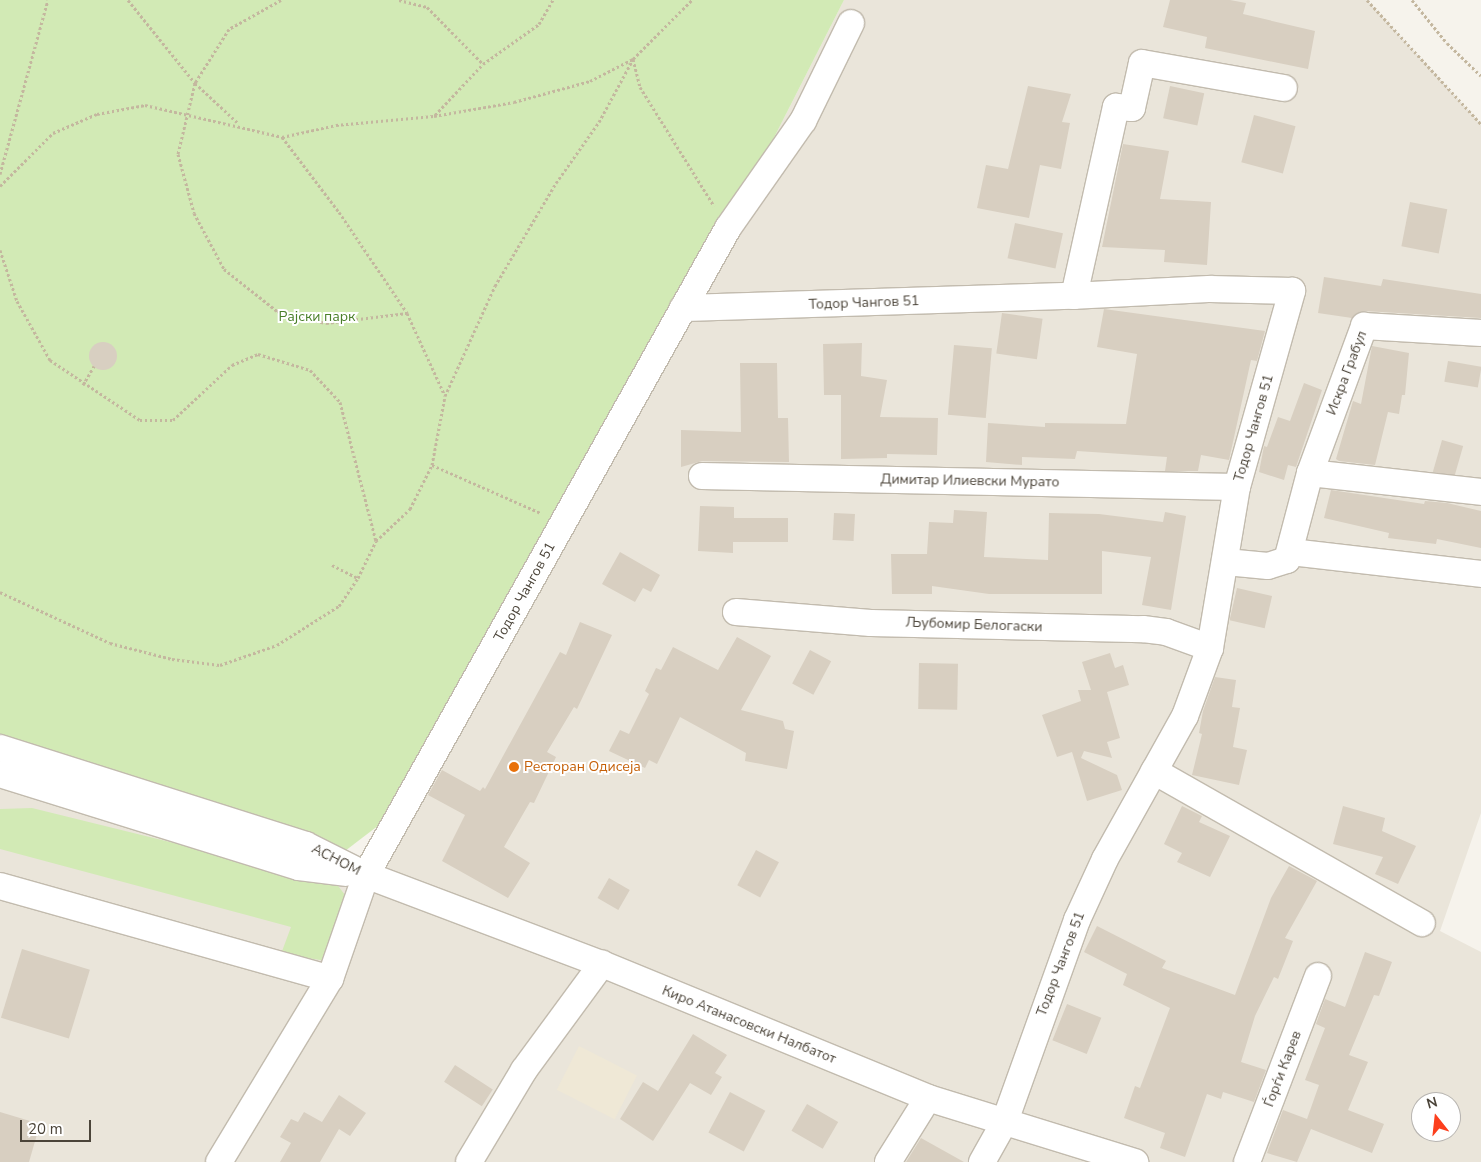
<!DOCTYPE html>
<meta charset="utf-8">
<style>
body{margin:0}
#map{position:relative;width:1481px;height:1162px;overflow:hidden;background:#f6f3ec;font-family:"Nunito Sans",sans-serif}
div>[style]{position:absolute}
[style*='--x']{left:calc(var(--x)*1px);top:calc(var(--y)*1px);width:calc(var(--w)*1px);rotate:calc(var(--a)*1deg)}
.residential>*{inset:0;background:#eae5da}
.education>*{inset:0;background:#efe8d6;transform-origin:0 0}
.green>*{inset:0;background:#d2eab5}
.building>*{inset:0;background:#d8cfc1;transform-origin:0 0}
.round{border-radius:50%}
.path>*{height:3px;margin-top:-1.5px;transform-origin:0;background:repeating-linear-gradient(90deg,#c4b79f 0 2.5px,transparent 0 5px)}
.roads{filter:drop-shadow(1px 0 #c2bbae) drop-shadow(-1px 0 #c2bbae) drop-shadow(0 1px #c2bbae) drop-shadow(0 -1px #c2bbae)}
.minor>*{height:26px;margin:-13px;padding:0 13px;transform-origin:13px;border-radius:13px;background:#fff}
.dots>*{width:14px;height:14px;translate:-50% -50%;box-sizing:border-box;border:2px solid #fff;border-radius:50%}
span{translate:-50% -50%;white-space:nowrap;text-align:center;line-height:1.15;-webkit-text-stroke:4px #fff;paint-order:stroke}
.street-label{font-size:14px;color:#4b4439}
.park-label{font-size:14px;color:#4a7f2a}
.food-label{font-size:14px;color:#c56008}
.left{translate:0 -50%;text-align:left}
.north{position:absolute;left:1411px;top:1092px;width:50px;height:50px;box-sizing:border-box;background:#fff;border:1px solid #b7b4b0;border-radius:50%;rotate:344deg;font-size:14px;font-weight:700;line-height:20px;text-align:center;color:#4b4439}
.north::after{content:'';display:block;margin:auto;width:18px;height:22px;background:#fc3f1d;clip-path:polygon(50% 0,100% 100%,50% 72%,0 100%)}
.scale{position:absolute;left:20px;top:1120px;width:71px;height:22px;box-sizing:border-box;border:2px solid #4b4439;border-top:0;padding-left:6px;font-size:15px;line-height:18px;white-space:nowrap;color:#4b4439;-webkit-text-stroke:4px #fff;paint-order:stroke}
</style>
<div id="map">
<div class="residential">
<div style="clip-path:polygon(evenodd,844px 0,1367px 0,1481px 124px,1481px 813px,1440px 931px,1481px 952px,1481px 1162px,0 1162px,0 783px,366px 875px,728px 228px,844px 0,1421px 1102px,1451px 1102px,1451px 1132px,1421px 1132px,1421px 1102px)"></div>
</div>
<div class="education">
<div style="left:579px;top:1046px;width:65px;height:49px;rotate:27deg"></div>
</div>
<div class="green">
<div style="clip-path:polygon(0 0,844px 0,728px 228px,379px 825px,345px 851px,0 737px)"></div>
<div style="clip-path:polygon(32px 808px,336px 883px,345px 895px,349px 912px,327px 961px,281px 954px,291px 927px,0 849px,0 809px)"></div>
</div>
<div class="building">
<div style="clip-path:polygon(1170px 0,1230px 0,1246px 3px,1243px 14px,1315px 31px,1308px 69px,1205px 48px,1207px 37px,1163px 27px)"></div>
<div style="clip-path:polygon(1028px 86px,1071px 94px,1062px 122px,1070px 123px,1061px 169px,1040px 165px,1029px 218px,977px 208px,986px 165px,1008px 169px)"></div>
<div style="left:1170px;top:86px;width:35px;height:33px;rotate:12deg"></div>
<div style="left:1254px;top:115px;width:43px;height:49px;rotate:15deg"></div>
<div style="clip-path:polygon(1123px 144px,1169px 151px,1160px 199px,1211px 202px,1207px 265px,1164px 262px,1165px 250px,1102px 247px)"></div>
<div style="left:1410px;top:202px;width:38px;height:45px;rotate:11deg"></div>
<div style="left:1015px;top:223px;width:49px;height:36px;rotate:12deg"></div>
<div style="clip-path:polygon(1324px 277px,1381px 286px,1383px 279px,1481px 294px,1481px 318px,1365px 311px,1352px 318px,1318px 313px)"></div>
<div style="clip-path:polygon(1104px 309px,1265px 331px,1257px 361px,1251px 360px,1229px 460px,1201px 455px,1198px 471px,1165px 471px,1167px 457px,1077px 451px,1075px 459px,1022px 457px,1022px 465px,986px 462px,988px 423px,1045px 427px,1045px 423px,1126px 424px,1137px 354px,1097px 347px)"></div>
<div style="left:1002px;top:313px;width:41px;height:41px;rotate:8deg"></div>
<div class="round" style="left:89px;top:342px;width:28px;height:28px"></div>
<div style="clip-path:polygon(862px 343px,861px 376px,887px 380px,880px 417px,938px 418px,937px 455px,887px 454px,887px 458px,841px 459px,841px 395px,824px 395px,823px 344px)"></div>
<div style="left:954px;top:345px;width:38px;height:70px;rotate:5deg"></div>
<div style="clip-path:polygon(1372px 346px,1409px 353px,1405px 395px,1402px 395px,1399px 414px,1388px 412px,1375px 465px,1339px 461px,1336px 459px,1353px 401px,1361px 404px)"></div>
<div style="left:1448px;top:361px;width:34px;height:21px;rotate:10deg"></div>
<div style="clip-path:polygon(740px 363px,777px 363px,778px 418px,788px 418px,789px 462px,702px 461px,681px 467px,681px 430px,741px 432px)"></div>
<div style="clip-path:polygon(1304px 383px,1322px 390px,1296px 467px,1288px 465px,1284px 480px,1259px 472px,1264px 446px,1267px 447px,1278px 417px,1290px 421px)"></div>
<div style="left:1442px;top:440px;width:22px;height:33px;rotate:16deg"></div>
<div style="clip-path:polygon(1331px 490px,1424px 504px,1425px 501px,1447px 503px,1481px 511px,1481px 548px,1437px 539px,1436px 544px,1388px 538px,1389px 533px,1324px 518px)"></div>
<div style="clip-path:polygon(700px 506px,734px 507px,734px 518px,788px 518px,788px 542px,733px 542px,733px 553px,698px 551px)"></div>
<div style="clip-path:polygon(954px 510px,987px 512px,984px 557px,1048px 560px,1049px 513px,1099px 514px,1163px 522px,1165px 512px,1186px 516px,1171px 610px,1142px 605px,1151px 557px,1102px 551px,1102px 594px,989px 594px,932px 586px,932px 594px,892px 594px,891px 554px,927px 554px,929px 522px,953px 523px)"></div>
<div style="left:834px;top:513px;width:21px;height:27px;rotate:3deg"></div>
<div style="clip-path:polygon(620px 552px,660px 575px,651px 592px,643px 588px,635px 602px,602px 584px)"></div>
<div style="left:1237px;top:588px;width:36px;height:33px;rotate:13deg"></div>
<div style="clip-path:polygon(580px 622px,612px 635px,577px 709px,574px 707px,547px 752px,556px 757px,534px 803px,530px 802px,504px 847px,530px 863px,508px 898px,442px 861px,465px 815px,428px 795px,442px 770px,480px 791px,483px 787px,485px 789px,560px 652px,566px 655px)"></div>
<div style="clip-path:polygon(737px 637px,771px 656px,741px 710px,783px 721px,785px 729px,794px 731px,787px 769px,745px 761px,746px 753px,680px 717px,657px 764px,649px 760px,645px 768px,609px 751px,620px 730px,629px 734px,649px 694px,645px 691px,656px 668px,661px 670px,673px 647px,718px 670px)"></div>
<div style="left:810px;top:650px;width:24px;height:38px;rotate:28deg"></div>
<div style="clip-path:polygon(1110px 653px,1115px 668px,1123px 665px,1129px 685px,1107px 692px,1120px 738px,1107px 742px,1112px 758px,1084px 751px,1081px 758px,1117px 775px,1122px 790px,1087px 801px,1072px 752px,1057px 757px,1042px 715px,1081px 701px,1078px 690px,1091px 690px,1082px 662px)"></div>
<div style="left:919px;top:663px;width:39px;height:46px;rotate:1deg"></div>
<div style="clip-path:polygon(1215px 677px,1236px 680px,1232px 707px,1240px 708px,1233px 747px,1247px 750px,1239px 785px,1192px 775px,1202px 734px,1199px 733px,1203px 711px)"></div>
<div style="clip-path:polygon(1182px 806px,1202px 816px,1199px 822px,1230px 836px,1210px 877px,1177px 862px,1182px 853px,1164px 844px)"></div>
<div style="clip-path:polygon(1343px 806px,1385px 818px,1382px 831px,1416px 846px,1398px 884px,1375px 874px,1383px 857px,1333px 844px)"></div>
<div style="left:756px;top:850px;width:26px;height:40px;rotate:28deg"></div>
<div style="clip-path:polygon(1289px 866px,1317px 881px,1285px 938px,1293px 941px,1278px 979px,1274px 977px,1255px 1016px,1241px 1062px,1266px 1070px,1254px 1102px,1223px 1092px,1221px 1099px,1207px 1094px,1185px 1157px,1160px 1148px,1165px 1133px,1124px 1118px,1135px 1086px,1140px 1088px,1170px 1008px,1123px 985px,1127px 974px,1084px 952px,1097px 926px,1166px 961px,1162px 968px,1235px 995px,1271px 898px)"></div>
<div style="left:609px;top:878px;width:24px;height:23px;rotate:30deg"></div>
<div style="left:22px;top:949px;width:71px;height:72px;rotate:17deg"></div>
<div style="clip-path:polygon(1365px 952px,1392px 962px,1379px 996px,1374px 995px,1349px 1055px,1368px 1062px,1348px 1110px,1384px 1124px,1372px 1153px,1311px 1129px,1297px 1162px,1267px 1153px,1283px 1110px,1307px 1119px,1319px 1085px,1305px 1080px,1325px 1028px,1316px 1024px,1325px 999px,1345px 1007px)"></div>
<div style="left:1067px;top:1004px;width:37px;height:39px;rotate:22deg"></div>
<div style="clip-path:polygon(693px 1034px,727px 1055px,715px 1073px,722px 1077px,711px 1095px,690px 1083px,653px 1141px,620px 1119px,643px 1082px,658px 1091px)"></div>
<div style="left:455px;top:1065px;width:45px;height:20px;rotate:33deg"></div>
<div style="left:730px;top:1092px;width:40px;height:46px;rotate:28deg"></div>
<div style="clip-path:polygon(339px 1095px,366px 1113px,350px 1136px,339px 1129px,320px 1162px,280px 1162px,291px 1143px,280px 1137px,291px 1119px,298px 1122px,304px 1112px,322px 1122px)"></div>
<div style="left:807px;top:1104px;width:36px;height:31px;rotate:30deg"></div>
<div style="clip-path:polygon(0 1112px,40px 1124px,29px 1162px,0 1162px)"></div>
<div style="clip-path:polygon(921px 1138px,964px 1162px,906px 1162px)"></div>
</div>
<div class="path">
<div style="--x:128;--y:0;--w:107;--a:51.1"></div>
<div style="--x:195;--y:83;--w:60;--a:43"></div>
<div style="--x:281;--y:0;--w:60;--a:150.9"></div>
<div style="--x:229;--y:29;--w:64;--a:122.2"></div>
<div style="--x:195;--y:83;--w:73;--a:103.5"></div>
<div style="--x:178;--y:154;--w:61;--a:74.8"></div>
<div style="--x:194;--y:213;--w:64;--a:61.8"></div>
<div style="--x:224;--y:269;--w:68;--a:38.4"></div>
<div style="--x:277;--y:311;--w:50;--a:13.8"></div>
<div style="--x:326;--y:323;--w:82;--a:-7"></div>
<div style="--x:399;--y:0;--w:29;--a:14"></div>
<div style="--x:427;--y:7;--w:80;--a:45.5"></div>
<div style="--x:1367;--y:0;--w:168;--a:47.4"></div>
<div style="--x:1412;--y:0;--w:55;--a:50.9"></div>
<div style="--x:1447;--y:43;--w:47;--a:44.1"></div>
<div style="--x:435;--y:115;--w:70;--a:-46.7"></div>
<div style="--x:483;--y:64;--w:69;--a:-35.5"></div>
<div style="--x:539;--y:24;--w:28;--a:-60"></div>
<div style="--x:282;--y:137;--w:55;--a:-12.5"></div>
<div style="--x:336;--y:125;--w:98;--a:-5.2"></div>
<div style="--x:434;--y:116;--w:81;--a:-9.9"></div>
<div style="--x:514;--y:102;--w:79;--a:-15.4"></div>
<div style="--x:590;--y:81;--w:48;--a:-27.1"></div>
<div style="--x:633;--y:59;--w:29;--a:76"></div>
<div style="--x:640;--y:87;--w:140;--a:58.1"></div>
<div style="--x:0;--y:174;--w:180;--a:-74.6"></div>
<div style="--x:0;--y:186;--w:75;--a:-45"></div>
<div style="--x:53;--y:133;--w:48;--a:-23.4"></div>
<div style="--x:97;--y:114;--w:49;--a:-10.6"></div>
<div style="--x:145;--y:105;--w:141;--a:13.1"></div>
<div style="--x:282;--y:137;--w:94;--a:52.8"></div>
<div style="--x:339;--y:212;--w:122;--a:56"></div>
<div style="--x:407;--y:313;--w:91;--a:65.4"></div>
<div style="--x:0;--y:250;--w:54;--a:71.6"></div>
<div style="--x:17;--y:301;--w:68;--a:60.8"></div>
<div style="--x:50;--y:360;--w:108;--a:33.7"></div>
<div style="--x:140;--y:420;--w:33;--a:0"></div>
<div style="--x:173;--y:420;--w:81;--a:-43"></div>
<div style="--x:232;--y:365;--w:28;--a:-23"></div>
<div style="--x:258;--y:354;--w:54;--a:17.1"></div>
<div style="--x:310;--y:370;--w:44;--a:46.8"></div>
<div style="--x:340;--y:402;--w:144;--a:75.5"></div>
<div style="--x:83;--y:385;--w:22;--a:-60"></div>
<div style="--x:432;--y:465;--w:119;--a:23.8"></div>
<div style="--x:332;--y:565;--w:29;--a:27"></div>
<div style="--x:0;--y:592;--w:121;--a:24.9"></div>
<div style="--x:110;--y:643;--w:64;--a:14.5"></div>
<div style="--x:172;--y:659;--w:48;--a:7.1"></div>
<div style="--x:220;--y:665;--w:60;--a:-19.3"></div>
<div style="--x:277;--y:645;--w:73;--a:-32.2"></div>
<div style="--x:339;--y:606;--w:34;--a:-56"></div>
<div style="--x:358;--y:578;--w:41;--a:-64.1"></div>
<div style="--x:376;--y:541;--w:47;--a:-43.3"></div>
<div style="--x:410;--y:509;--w:49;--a:-63.4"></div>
<div style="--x:432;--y:465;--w:70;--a:-79.3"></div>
<div style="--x:445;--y:396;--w:121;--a:-65.6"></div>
<div style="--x:495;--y:286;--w:120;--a:-59.4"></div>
<div style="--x:556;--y:183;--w:75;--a:-54.8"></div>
<div style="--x:599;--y:122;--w:72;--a:-61.6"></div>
<div style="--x:633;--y:59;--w:83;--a:-45"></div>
</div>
<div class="roads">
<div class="minor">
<div style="--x:683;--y:308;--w:391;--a:-1.8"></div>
<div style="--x:1310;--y:473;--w:172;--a:6.3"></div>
<div style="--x:702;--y:476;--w:535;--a:1.18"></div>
<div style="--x:1291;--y:552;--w:191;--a:6.6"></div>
<div style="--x:1226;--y:562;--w:42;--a:5.4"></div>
<div style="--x:1268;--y:566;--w:20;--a:-18"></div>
<div style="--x:1287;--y:560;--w:90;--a:-75.2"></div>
<div style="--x:1310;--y:473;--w:157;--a:-69.8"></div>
<div style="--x:1364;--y:326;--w:117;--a:3.4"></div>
<div style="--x:736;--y:612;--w:135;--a:4.7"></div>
<div style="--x:871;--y:623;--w:272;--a:1.3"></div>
<div style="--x:1143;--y:629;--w:23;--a:7"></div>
<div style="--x:1166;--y:632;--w:47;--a:20"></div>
<div style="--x:0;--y:748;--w:321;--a:17.6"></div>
<div style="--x:306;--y:845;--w:67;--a:26.6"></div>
<div style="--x:366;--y:875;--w:252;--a:20.7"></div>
<div style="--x:602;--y:964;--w:352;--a:22.3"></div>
<div style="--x:928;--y:1098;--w:217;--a:17.2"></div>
<div style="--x:1154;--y:771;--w:308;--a:29.6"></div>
<div style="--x:0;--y:774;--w:313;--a:17.3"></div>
<div style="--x:299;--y:867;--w:47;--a:7.3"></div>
<div style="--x:0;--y:886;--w:343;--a:15.7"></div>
<div style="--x:330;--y:979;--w:110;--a:-70.9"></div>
<div style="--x:366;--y:875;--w:741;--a:-60.77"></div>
<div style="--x:728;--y:228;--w:131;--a:-55"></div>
<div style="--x:803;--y:121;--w:109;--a:-63.9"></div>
<div style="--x:219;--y:1162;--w:214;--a:-58.8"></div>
<div style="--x:469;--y:1162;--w:107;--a:-59.1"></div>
<div style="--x:524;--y:1070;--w:132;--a:-53.7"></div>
<div style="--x:888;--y:1162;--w:75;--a:-58"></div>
<div style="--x:982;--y:1162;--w:47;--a:-60.7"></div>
<div style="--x:1005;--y:1121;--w:214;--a:-70.3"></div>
<div style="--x:1077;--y:920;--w:67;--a:-65.3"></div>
<div style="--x:1105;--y:859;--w:164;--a:-60.8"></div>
<div style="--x:1185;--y:716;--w:72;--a:-69.8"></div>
<div style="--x:1210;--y:648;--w:163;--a:-80.5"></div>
<div style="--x:1237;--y:487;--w:204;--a:-74.3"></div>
<div style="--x:1292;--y:291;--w:82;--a:-178.6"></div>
<div style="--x:1210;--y:289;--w:136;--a:177.1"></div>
<div style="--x:1074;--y:296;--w:194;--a:-77.5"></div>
<div style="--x:1116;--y:107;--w:16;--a:4"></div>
<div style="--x:1132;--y:108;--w:46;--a:-77.5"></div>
<div style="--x:1142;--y:63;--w:144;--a:10"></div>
<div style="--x:1247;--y:1162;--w:199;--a:-69.1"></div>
</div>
</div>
<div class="dots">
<div style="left:514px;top:767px;background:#e8710a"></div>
</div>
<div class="street-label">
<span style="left:864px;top:303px;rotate:-2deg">Тодор Чангов 51</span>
<span style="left:1347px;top:373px;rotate:-69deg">Искра Грабул</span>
<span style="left:1254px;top:428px;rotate:-74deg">Тодор Чангов 51</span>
<span style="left:970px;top:481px;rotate:1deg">Димитар Илиевски Мурато</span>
<span style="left:525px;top:592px;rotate:-61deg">Тодор Чангов 51</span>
<span style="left:974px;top:625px;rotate:2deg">Љубомир Белогаски</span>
<span style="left:336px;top:860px;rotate:27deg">АСНОМ</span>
<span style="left:1061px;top:964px;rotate:-69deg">Тодор Чангов 51</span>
<span style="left:749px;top:1025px;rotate:22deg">Киро Атанасовски Налбатот</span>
<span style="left:1283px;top:1069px;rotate:-69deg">Ѓорѓи Карев</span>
</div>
<div class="park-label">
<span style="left:317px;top:317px">Рајски парк</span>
</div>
<div class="food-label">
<span class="left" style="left:524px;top:767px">Ресторан Одисеја</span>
</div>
<div class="north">N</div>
<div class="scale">20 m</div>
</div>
